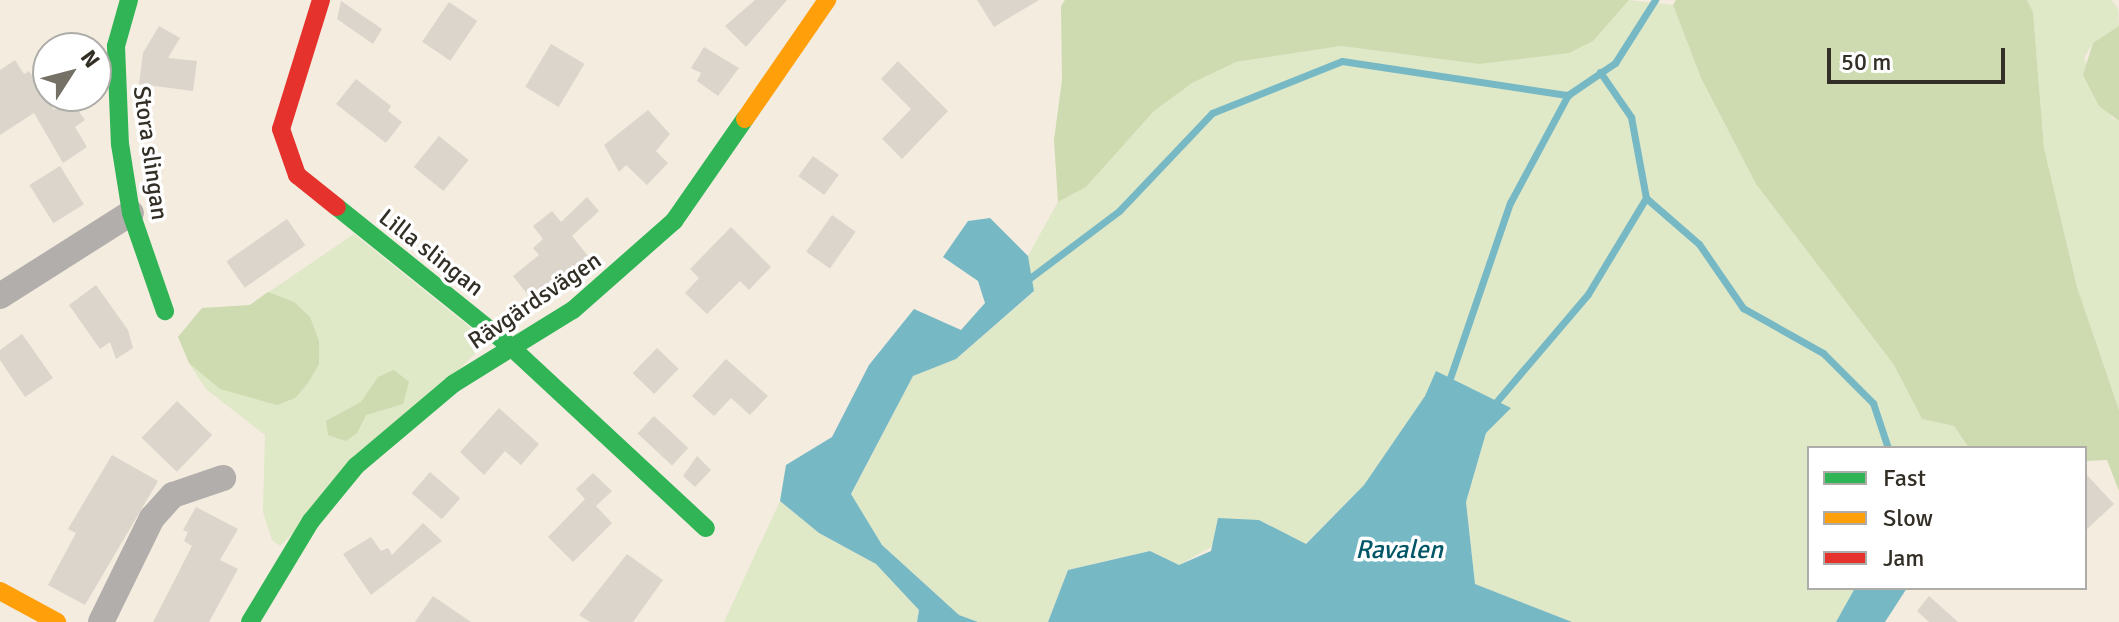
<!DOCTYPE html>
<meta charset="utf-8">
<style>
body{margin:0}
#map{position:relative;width:2119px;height:622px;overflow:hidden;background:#f3ecdf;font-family:Signika,sans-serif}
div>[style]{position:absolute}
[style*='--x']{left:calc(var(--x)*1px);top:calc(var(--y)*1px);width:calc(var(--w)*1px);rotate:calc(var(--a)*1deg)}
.green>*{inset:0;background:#dfe8c7}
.forest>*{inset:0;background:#cedaaf}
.water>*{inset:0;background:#77b8c5}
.stream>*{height:7px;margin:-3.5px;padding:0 3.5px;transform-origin:3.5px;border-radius:3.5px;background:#77b8c5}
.building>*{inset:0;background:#dbd5cb;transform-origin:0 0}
.street>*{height:26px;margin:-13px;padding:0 13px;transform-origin:13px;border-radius:13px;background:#b2aeac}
.fast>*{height:18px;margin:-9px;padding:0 9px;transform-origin:9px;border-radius:9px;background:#30b455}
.slow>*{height:18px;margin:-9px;padding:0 9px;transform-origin:9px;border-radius:9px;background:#ff9f0a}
.jam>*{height:18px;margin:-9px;padding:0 9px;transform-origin:9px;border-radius:9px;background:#e5322d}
span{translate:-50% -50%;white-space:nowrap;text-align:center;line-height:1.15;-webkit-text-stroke:7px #fff;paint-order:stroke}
.street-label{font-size:24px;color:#332f26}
.water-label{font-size:26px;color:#005667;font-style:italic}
.legend{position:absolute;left:1807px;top:446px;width:280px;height:144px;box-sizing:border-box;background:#fff;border:2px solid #adaca8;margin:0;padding:10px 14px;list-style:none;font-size:24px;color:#332f26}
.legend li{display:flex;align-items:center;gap:16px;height:40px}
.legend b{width:40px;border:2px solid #adaca8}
.north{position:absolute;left:32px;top:32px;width:80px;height:80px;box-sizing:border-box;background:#fff;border:2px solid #adaca8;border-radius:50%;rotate:54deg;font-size:22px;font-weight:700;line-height:32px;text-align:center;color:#332f26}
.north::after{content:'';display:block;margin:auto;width:28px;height:36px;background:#767167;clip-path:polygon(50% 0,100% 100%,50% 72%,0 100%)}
.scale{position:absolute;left:1827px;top:48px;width:178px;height:36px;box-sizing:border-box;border:4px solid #332f26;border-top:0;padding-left:10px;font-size:24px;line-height:28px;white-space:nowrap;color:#332f26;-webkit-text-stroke:6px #fff;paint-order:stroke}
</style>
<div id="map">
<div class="green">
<div style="clip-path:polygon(1629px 0,1673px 5px,1701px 78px,1756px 184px,1894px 365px,1922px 419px,1954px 426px,1969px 448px,1809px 448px,1809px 588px,1855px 588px,1836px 622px,1572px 622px,1475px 584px,1466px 502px,1486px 433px,1510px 408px,1436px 372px,1425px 396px,1364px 485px,1305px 544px,1259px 520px,1179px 565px,1150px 551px,1068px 570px,1048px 622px,978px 622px,959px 615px,882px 545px,851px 495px,913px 376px,956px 359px,1034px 292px,1028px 256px,1058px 202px,1086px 187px,1153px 112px,1192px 83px,1236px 62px,1341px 46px,1479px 64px,1593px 41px)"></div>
<div style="clip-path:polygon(2027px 0,2111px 0,2118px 8px,2119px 26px,2093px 43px,2084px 58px,2112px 118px,2119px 121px,2119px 410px,2077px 287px,2044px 148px,2033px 12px)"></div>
<div style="clip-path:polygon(354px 234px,477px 333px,481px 348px,280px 546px,272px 540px,263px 512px,265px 435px,206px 389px,189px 363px,250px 305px)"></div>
<div style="clip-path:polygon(780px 501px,819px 533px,876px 564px,919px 610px,917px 622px,724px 622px)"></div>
</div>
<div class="forest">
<div style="clip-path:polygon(1065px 0,1629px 0,1593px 41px,1569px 53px,1479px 64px,1341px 46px,1236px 62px,1192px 83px,1153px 112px,1086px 187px,1058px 202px,1054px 140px,1062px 80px,1061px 6px)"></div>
<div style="clip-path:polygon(1676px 0,2027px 0,2033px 12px,2044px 148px,2077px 287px,2119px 410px,2119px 491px,2107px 460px,2085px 461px,2085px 448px,1969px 448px,1954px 426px,1922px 419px,1894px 365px,1756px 184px,1701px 78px,1673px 5px)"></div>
<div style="clip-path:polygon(2119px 26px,2119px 121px,2099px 106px,2083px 75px,2093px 43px)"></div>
<div style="clip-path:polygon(268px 292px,294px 302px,310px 317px,319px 341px,319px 364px,308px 383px,295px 398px,277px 405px,220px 389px,189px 363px,178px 337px,202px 308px,250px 305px)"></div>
<div style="clip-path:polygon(394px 370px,409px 382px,403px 404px,366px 415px,357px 433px,346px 441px,328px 435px,326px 421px,361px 402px,378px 377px)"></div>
</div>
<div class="water">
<div style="clip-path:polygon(990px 218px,1028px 256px,1034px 291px,956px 359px,913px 376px,851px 494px,882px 545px,959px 615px,978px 622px,917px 622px,919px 610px,876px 564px,819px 533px,780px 501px,786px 465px,832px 437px,869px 365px,914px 309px,961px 330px,985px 303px,978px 281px,943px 257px,968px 221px)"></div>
<div style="clip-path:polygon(1436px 371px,1511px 408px,1486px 433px,1466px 502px,1475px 584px,1572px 622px,1048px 622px,1068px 570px,1150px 551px,1179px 565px,1211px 551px,1218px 518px,1259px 520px,1306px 544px,1364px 485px,1425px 396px)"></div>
<div style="clip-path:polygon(1855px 588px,1907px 588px,1885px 622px,1836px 622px)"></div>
</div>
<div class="stream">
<div style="--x:1600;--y:72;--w:55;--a:55.4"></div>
<div style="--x:1631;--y:117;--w:82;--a:79.5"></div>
<div style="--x:1646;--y:198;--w:70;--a:41"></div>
<div style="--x:1699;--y:244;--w:78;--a:55.5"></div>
<div style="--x:1743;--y:308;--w:92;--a:29.4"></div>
<div style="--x:1823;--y:353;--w:71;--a:45"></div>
<div style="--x:1873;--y:403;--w:47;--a:71.6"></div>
<div style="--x:1026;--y:281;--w:116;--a:-37"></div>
<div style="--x:1119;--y:211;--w:135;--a:-46.5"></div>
<div style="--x:1212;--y:113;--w:140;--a:-21.8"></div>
<div style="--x:1342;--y:61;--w:229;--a:8.6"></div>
<div style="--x:1568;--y:95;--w:57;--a:-34.2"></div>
<div style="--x:1615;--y:63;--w:75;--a:-57.6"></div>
<div style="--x:1450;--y:378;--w:185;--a:-71.1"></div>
<div style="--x:1510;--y:203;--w:123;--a:-61.8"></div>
<div style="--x:1497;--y:401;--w:140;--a:-49.6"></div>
<div style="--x:1588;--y:294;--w:112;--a:-58.9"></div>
</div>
<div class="building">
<div style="clip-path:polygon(755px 0,787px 0,746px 47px,725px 26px)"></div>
<div style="clip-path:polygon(977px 0,1039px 0,994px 27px)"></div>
<div style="clip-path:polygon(341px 1px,382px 29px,373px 44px,337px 19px)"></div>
<div style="left:449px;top:2px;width:34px;height:48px;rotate:34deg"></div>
<div style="clip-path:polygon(159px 26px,180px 38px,168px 58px,197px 61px,193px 91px,139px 84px,143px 53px)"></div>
<div style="left:551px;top:44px;width:39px;height:50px;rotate:31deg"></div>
<div style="clip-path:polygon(704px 47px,739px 68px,718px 96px,697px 81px,701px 73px,691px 68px)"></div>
<div style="clip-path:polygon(15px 60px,24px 74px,29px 71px,54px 110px,70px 99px,85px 120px,75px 127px,87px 147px,63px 163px,34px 113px,0 135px,0 70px)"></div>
<div style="clip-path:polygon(898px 61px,948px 111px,902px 159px,882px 139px,911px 109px,881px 79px)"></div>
<div style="clip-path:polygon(356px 79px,391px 106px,388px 111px,402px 122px,386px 143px,336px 104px)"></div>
<div style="clip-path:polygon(648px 110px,670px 134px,656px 151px,668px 163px,647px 185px,626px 165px,619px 172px,604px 145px)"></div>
<div style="left:439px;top:136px;width:38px;height:40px;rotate:39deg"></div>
<div style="left:813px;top:156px;width:32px;height:25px;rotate:36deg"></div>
<div style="left:60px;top:166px;width:45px;height:36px;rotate:58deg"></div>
<div style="clip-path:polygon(587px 197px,599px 211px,572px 236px,588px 256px,532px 300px,513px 276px,539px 255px,533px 248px,543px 239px,533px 226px,552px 211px,561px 222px)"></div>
<div style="left:832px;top:215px;width:29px;height:45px;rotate:35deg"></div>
<div style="left:287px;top:219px;width:32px;height:74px;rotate:55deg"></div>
<div style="clip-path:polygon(731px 227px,771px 267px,749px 290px,740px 281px,707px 314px,685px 293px,699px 278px,690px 269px)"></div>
<div style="clip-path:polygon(96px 285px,128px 330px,133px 348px,116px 359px,110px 342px,100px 349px,69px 305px)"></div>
<div style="clip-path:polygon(22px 334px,53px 378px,25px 397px,0 360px,0 350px)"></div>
<div style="left:657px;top:348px;width:30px;height:35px;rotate:44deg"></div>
<div style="clip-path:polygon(726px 359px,768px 396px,750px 415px,731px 398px,714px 416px,692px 396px)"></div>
<div style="left:177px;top:401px;width:49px;height:51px;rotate:44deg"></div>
<div style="clip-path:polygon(499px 408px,539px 444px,521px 465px,505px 451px,484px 475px,460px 452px)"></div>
<div style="left:654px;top:416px;width:47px;height:24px;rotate:43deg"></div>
<div style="clip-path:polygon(112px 455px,158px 481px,85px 605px,48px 585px,76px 533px,68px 529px)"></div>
<div style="clip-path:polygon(697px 456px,711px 470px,695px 487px,683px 476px)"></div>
<div style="left:430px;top:472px;width:40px;height:28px;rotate:41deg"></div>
<div style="clip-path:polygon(593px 473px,612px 491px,596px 506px,612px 523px,573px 562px,548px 537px,585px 499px,576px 489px)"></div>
<div style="clip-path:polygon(2085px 473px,2114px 504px,2085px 531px)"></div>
<div style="clip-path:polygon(196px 507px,238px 529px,220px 560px,238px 569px,209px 622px,153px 622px,192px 546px,184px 541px,188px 532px,183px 530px)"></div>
<div style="clip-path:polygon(423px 523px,442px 541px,371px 595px,343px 554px,371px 537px,381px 551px,388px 548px,392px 555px)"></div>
<div style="clip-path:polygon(627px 554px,663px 580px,633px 622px,590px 622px,579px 615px)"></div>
<div style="clip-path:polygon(433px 596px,471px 622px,415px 622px)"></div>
<div style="clip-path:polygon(1929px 596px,1958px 622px,1929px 622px,1917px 611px)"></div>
</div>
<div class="street">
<div style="--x:0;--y:296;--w:155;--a:-32.4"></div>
<div style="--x:101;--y:622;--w:116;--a:-63.9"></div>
<div style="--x:152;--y:518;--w:31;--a:-48"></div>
<div style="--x:173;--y:495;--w:53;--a:-18.8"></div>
</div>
<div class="fast">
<div style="--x:129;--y:0;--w:48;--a:105.8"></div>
<div style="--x:116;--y:46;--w:98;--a:87.7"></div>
<div style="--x:120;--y:144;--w:70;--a:80.9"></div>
<div style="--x:131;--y:213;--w:104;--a:70.9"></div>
<div style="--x:337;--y:207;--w:223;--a:38.8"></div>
<div style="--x:511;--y:347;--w:266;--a:42.9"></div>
<div style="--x:250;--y:622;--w:118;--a:-58.9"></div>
<div style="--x:311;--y:521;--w:71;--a:-50.7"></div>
<div style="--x:356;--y:466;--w:127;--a:-40.2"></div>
<div style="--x:453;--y:384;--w:141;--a:-31.7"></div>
<div style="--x:573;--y:310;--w:135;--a:-41.4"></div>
<div style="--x:674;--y:221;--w:124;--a:-55.2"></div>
</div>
<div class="slow">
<div style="--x:745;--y:119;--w:145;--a:-55.4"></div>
<div style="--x:0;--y:591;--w:65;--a:28.5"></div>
</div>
<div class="jam">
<div style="--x:321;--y:0;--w:135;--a:107.2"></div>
<div style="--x:281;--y:129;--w:49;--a:70.8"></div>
<div style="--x:297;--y:175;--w:51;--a:38.7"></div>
</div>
<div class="street-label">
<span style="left:150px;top:153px;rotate:82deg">Stora slingan</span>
<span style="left:431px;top:253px;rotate:38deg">Lilla slingan</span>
<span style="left:535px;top:301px;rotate:-34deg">Rävgärdsvägen</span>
</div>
<div class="water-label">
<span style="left:1399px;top:551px">Ravalen</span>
</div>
<ul class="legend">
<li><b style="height:10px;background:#30b455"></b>Fast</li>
<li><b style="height:10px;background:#ff9f0a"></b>Slow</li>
<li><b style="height:10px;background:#e5322d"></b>Jam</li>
</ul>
<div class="north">N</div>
<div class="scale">50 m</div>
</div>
